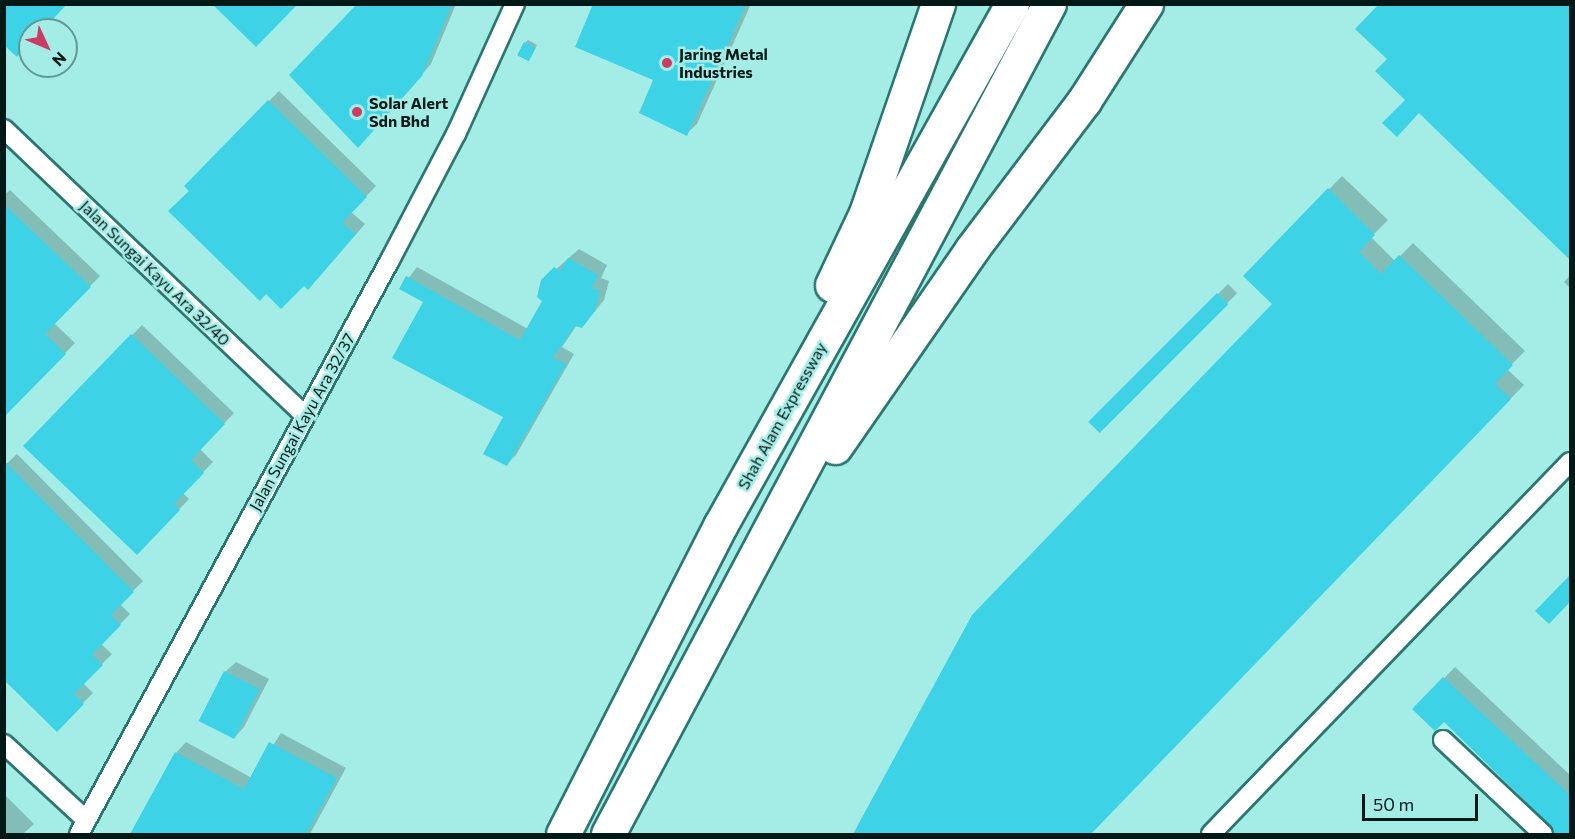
<!DOCTYPE html>
<style>
body{margin:0}
#map{position:relative;width:1575px;height:839px;overflow:hidden;background:#a4ede6;font-family:Commissioner,sans-serif}
div>[style]{position:absolute}
[style*='--x']{left:calc(var(--x)*1px);top:calc(var(--y)*1px);width:calc(var(--w)*1px);rotate:calc(var(--a)*1deg)}
.shadow>*{inset:0;background:#0003;transform-origin:0 0}
.building>*{inset:0;background:#3ed2e6;transform-origin:0 0}
.roads{filter:drop-shadow(2px 0 #2c7670) drop-shadow(-2px 0 #2c7670) drop-shadow(0 2px #2c7670) drop-shadow(0 -2px #2c7670)}
.street>*{height:18px;margin:-9px;padding:0 9px;transform-origin:9px;border-radius:9px;background:#fff}
.highway>*{height:33px;margin:-16.5px;padding:0 16.5px;transform-origin:16.5px;border-radius:16.5px;background:#fff}
.dots>*{width:16px;height:16px;translate:-50% -50%;box-sizing:border-box;border:3px solid #a4ede6;border-radius:50%}
span{translate:-50% -50%;white-space:nowrap;text-align:center;line-height:1.15;-webkit-text-stroke:5px #a4ede6;paint-order:stroke}
.poi-label{font-size:16px;color:#001917;font-weight:700}
.left{translate:0 -50%;text-align:left}
.street-label{font-size:16px;color:#001917}
.frame{position:absolute;inset:0;border:6px solid #001917;pointer-events:none}
.north{position:absolute;left:18px;top:18px;width:60px;height:60px;box-sizing:border-box;background:#a4ede6;border:2px solid #629893;border-radius:50%;rotate:134deg;font-size:16px;font-weight:700;line-height:24px;text-align:center;color:#001917}
.north::after{content:'';display:block;margin:auto;width:21px;height:27px;background:#ca3c63;clip-path:polygon(50% 0,100% 100%,50% 72%,0 100%)}
.scale{position:absolute;left:1362px;top:794px;width:116px;height:27px;box-sizing:border-box;border:3px solid #001917;border-top:0;padding-left:8px;font-size:18px;line-height:21px;white-space:nowrap;color:#001917;-webkit-text-stroke:4px #a4ede6;paint-order:stroke}
</style>
<div id="map">
<div class="shadow">
<div style="clip-path:polygon(359px 4px,456px 4px,431px 64px,368px 136px)"></div>
<div style="clip-path:polygon(595px 4px,751px 4px,697px 124px,686px 134px,655px 79px)"></div>
<div style="clip-path:polygon(1381px 4px,1570px 4px,1570px 258px,1407px 100px,1389px 59px)"></div>
<div style="clip-path:polygon(528px 40px,537px 45px,531px 57px,525px 43px)"></div>
<div style="clip-path:polygon(279px 91px,376px 186px,351px 212px,365px 224px,318px 278px,186px 186px)"></div>
<div style="clip-path:polygon(1342px 176px,1388px 220px,1371px 237px,1395px 261px,1413px 243px,1525px 351px,1507px 369px,1524px 385px,1089px 834px,855px 834px,973px 616px,1274px 304px,1245px 276px)"></div>
<div style="clip-path:polygon(10px 190px,100px 276px,54px 323px,75px 343px,8px 412px,4px 195px)"></div>
<div style="clip-path:polygon(579px 249px,607px 265px,601px 278px,609px 281px,604px 300px,582px 327px,577px 325px,562px 347px,574px 354px,516px 455px,506px 465px,505px 416px,425px 301px,401px 288px,417px 267px,528px 329px,544px 301px,543px 281px)"></div>
<div style="clip-path:polygon(1570px 275px,1570px 288px,1564px 282px)"></div>
<div style="left:1228px;top:284px;width:13px;height:195px;rotate:45deg"></div>
<div style="clip-path:polygon(142px 325px,234px 413px,200px 449px,213px 462px,183px 493px,189px 499px,137px 553px,25px 446px)"></div>
<div style="clip-path:polygon(17px 454px,143px 581px,120px 604px,130px 614px,101px 644px,112px 654px,83px 683px,93px 693px,57px 729px,4px 466px)"></div>
<div style="clip-path:polygon(236px 662px,269px 679px,244px 727px,234px 738px,200px 720px,225px 672px)"></div>
<div style="clip-path:polygon(1455px 667px,1570px 775px,1570px 834px,1555px 834px,1552px 825px,1444px 720px,1414px 709px)"></div>
<div style="clip-path:polygon(281px 733px,346px 768px,310px 834px,132px 834px,176px 753px,186px 742px,252px 778px)"></div>
<div style="clip-path:polygon(4px 794px,34px 824px,23px 834px,4px 834px)"></div>
</div>
<div class="building">
<div style="clip-path:polygon(4px 4px,67px 4px,43px 30px,30px 30px,30px 43px,17px 57px,4px 45px)"></div>
<div style="clip-path:polygon(212px 4px,298px 4px,256px 47px)"></div>
<div style="clip-path:polygon(357px 4px,452px 4px,422px 76px,358px 148px,289px 75px)"></div>
<div style="clip-path:polygon(593px 4px,746px 4px,687px 136px,639px 113px,653px 80px,575px 47px)"></div>
<div style="clip-path:polygon(1379px 4px,1570px 4px,1570px 260px,1419px 113px,1397px 137px,1382px 123px,1405px 100px,1375px 71px,1387px 59px,1355px 29px)"></div>
<div style="left:524px;top:42px;width:13px;height:15px;rotate:27deg"></div>
<div style="clip-path:polygon(268px 100px,367px 197px,342px 223px,356px 234px,308px 290px,304px 286px,281px 309px,266px 294px,260px 301px,168px 211px,189px 191px,184px 186px)"></div>
<div style="clip-path:polygon(1328px 188px,1375px 235px,1359px 252px,1381px 274px,1399px 255px,1513px 365px,1495px 384px,1511px 399px,1091px 834px,853px 834px,972px 615px,1272px 304px,1243px 276px)"></div>
<div style="clip-path:polygon(4px 204px,91px 287px,45px 334px,66px 354px,4px 417px)"></div>
<div style="clip-path:polygon(568px 258px,598px 275px,592px 288px,600px 291px,595px 311px,582px 328px,575px 326px,553px 358px,566px 364px,507px 466px,483px 454px,503px 417px,392px 358px,423px 302px,399px 289px,406px 276px,520px 340px,542px 301px,537px 297px,541px 280px,554px 267px,560px 271px)"></div>
<div style="left:1217px;top:293px;width:16px;height:182px;rotate:45deg"></div>
<div style="clip-path:polygon(131px 334px,225px 424px,191px 460px,204px 473px,174px 504px,180px 510px,137px 555px,23px 446px)"></div>
<div style="clip-path:polygon(4px 461px,134px 592px,111px 615px,121px 625px,92px 655px,103px 665px,74px 694px,84px 704px,57px 732px,4px 680px)"></div>
<div style="clip-path:polygon(1570px 575px,1570px 602px,1549px 624px,1535px 611px)"></div>
<div style="left:224px;top:671px;width:40px;height:56px;rotate:27deg"></div>
<div style="clip-path:polygon(1443px 677px,1570px 795px,1570px 834px,1554px 834px,1551px 826px,1444px 722px,1435px 731px,1412px 709px)"></div>
<div style="clip-path:polygon(269px 742px,337px 778px,306px 834px,130px 834px,175px 752px,244px 789px)"></div>
</div>
<div class="roads">
<div class="street">
<div style="--x:4;--y:129;--w:416;--a:43.6"></div>
<div style="--x:1443;--y:740;--w:137;--a:43.2"></div>
<div style="--x:4;--y:744;--w:112;--a:42.8"></div>
<div style="--x:79;--y:834;--w:653;--a:-61.55"></div>
<div style="--x:390;--y:260;--w:142;--a:-62.4"></div>
<div style="--x:456;--y:134;--w:143;--a:-65.6"></div>
<div style="--x:1211;--y:834;--w:517;--a:-46.02"></div>
</div>
<div class="highway">
<div style="--x:832;--y:285;--w:80;--a:-64.7"></div>
<div style="--x:866;--y:213;--w:221;--a:-71"></div>
<div style="--x:835;--y:447;--w:241;--a:-55.3"></div>
<div style="--x:972;--y:249;--w:186;--a:-52.9"></div>
<div style="--x:1084;--y:101;--w:115;--a:-57.4"></div>
<div style="--x:563;--y:834;--w:346;--a:-63"></div>
<div style="--x:720;--y:526;--w:598;--a:-60.78"></div>
<div style="--x:608;--y:834;--w:940;--a:-62.02"></div>
</div>
</div>
<div class="dots">
<div style="left:667px;top:63px;background:#ca3c63"></div>
<div style="left:357px;top:112px;background:#ca3c63"></div>
</div>
<div class="poi-label">
<span class="left" style="left:679px;top:63px">Jaring Metal<br>Industries</span>
<span class="left" style="left:369px;top:112px">Solar Alert<br>Sdn Bhd</span>
</div>
<div class="street-label">
<span style="left:155px;top:273px;rotate:44deg">Jalan Sungai Kayu Ara 32/40</span>
<span style="left:782px;top:416px;rotate:-61deg">Shah Alam Expressway</span>
<span style="left:302px;top:422px;rotate:-61deg">Jalan Sungai Kayu Ara 32/37</span>
</div>
<div class="frame"></div>
<div class="north">N</div>
<div class="scale">50 m</div>
</div>
